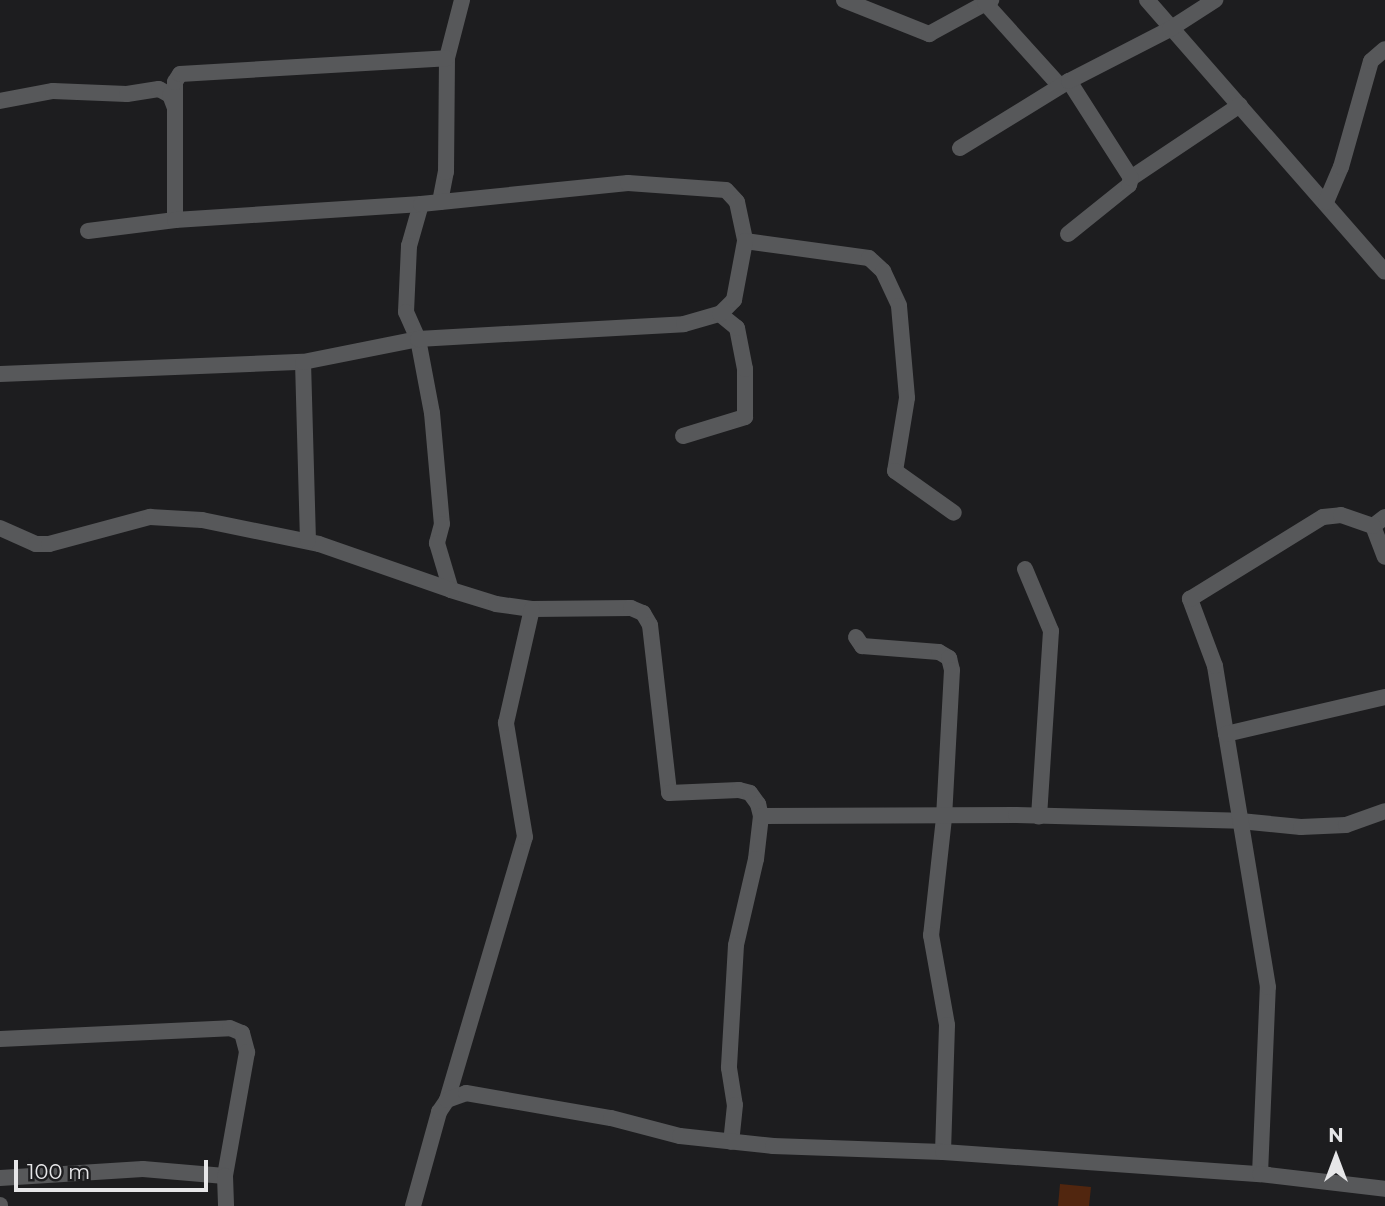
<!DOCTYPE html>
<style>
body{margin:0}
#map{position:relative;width:1385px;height:1206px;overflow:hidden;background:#1d1d1f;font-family:Montserrat,sans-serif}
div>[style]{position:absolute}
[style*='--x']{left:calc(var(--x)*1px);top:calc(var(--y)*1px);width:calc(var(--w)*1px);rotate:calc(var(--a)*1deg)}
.building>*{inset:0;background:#51260f}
.minor>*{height:16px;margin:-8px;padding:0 8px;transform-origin:8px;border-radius:8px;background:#57585a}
span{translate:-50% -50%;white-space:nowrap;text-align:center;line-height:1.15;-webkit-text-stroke:6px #1d1d1f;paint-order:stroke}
.north{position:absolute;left:1301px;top:1122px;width:70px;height:70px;-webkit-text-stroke:5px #1d1d1f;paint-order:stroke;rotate:0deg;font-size:19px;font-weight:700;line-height:28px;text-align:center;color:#e6e6e8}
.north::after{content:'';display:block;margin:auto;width:24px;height:32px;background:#e6e6e8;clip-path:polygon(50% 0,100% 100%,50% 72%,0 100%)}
.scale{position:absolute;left:14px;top:1160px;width:194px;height:32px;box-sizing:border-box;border:4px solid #e6e6e8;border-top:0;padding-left:9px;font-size:21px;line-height:24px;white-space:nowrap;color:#e6e6e8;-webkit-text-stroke:5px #1d1d1f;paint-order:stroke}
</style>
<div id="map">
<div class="building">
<div style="clip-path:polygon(1060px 1184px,1091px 1187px,1089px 1206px,1058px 1206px)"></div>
</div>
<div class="minor">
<div style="--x:844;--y:0;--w:92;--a:21.8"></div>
<div style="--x:929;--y:34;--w:71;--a:-28.7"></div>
<div style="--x:1147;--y:0;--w:361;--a:48.8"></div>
<div style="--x:985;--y:3;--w:112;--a:47.9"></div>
<div style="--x:0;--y:101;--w:54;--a:-10.7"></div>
<div style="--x:53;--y:91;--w:74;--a:2.3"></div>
<div style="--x:127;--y:94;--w:32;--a:-9"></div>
<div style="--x:159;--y:89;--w:13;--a:29"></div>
<div style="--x:170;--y:95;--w:14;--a:69"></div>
<div style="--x:960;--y:148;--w:128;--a:-31.6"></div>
<div style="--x:1131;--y:178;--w:131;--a:-33.8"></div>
<div style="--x:440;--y:202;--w:31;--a:-79"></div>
<div style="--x:446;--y:172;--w:114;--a:-89.5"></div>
<div style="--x:447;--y:58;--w:60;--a:-75.5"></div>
<div style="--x:1326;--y:202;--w:38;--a:-67"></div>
<div style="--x:1341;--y:167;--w:110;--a:-74.2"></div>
<div style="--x:1371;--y:61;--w:18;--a:-41"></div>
<div style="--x:421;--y:204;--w:44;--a:105.9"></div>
<div style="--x:409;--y:246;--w:66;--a:92.6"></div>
<div style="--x:406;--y:312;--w:30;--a:66"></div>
<div style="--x:418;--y:339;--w:75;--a:79.3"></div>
<div style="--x:432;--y:413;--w:111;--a:84.9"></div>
<div style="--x:442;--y:524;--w:20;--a:105"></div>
<div style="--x:437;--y:543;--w:49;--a:73.4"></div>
<div style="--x:451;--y:590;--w:47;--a:17.3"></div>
<div style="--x:496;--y:604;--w:36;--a:8"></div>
<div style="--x:532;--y:609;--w:99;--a:-0.6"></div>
<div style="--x:631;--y:608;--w:13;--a:23"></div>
<div style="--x:643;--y:613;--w:14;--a:60"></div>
<div style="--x:650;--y:625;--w:169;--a:83.5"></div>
<div style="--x:669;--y:793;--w:70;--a:-2.5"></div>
<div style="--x:739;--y:790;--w:11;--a:15"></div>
<div style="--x:750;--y:793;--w:14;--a:54"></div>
<div style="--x:758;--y:804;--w:12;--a:76"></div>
<div style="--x:761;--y:816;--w:43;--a:96.6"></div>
<div style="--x:756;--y:859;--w:88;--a:103.1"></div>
<div style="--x:736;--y:945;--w:123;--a:93.3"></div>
<div style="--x:729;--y:1068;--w:37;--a:81"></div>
<div style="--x:735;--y:1105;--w:37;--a:96"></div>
<div style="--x:175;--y:220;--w:138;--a:-90"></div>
<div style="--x:175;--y:82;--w:9;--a:-58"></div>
<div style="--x:180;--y:74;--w:267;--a:-3.4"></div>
<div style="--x:88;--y:231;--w:88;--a:-7.2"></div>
<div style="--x:175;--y:220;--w:247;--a:-3.7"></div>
<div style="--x:421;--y:204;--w:208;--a:-5.8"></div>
<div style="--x:628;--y:183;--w:98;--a:4.1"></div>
<div style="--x:726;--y:190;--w:16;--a:47"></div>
<div style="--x:737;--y:202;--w:40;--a:78"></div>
<div style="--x:745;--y:241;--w:125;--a:7.8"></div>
<div style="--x:869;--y:258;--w:19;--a:43"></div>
<div style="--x:883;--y:271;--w:38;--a:65"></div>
<div style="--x:899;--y:306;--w:92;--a:85"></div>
<div style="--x:907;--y:398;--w:74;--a:99.3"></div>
<div style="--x:895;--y:471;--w:72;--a:35.4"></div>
<div style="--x:1068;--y:234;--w:78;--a:-38.8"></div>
<div style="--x:1129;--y:185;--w:7;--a:-74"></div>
<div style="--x:1131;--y:178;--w:115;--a:-122.6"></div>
<div style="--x:1069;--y:81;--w:114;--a:-27.2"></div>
<div style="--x:1170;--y:29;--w:54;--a:-32.8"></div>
<div style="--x:0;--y:374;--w:303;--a:-2.3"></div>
<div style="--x:683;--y:436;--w:65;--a:-17"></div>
<div style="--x:745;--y:417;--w:48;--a:-90"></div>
<div style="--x:745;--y:369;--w:42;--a:-101"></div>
<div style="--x:737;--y:328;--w:22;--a:-141"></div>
<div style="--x:1385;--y:517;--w:15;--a:143"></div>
<div style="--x:1373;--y:526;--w:33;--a:69"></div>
<div style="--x:0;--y:528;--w:39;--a:24"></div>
<div style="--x:36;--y:544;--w:13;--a:0"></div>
<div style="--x:49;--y:544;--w:105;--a:-15"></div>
<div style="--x:150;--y:517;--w:52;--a:3.3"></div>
<div style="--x:202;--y:520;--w:119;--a:11.6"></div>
<div style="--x:319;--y:544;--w:140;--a:19.2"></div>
<div style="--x:308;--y:541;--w:179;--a:-91.6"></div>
<div style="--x:303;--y:362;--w:117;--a:-11.3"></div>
<div style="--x:418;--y:339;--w:266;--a:-3.2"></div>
<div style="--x:684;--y:324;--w:37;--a:-16"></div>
<div style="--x:720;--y:314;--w:20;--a:-45"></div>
<div style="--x:734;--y:300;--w:60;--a:-79.4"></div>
<div style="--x:1025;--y:569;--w:67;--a:67.2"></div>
<div style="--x:1051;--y:631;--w:186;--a:93.7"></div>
<div style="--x:856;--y:637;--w:11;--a:56"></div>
<div style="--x:862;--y:646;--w:77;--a:4.5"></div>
<div style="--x:939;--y:652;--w:12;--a:31"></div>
<div style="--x:949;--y:658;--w:12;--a:76"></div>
<div style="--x:952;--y:670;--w:148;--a:93.1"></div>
<div style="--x:944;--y:818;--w:118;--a:96.3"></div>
<div style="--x:931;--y:935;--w:91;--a:79.9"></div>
<div style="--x:947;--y:1025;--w:127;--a:91.8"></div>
<div style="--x:1226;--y:734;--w:69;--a:-99.2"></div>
<div style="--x:1215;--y:666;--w:72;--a:-110.5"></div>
<div style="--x:1190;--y:599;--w:156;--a:-31.7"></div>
<div style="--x:1323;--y:517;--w:18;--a:-6"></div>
<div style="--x:1341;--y:515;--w:34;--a:19"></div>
<div style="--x:761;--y:816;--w:255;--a:-0.2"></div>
<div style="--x:1016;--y:815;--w:224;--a:1.5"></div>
<div style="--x:1240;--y:821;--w:61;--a:5.6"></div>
<div style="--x:1301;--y:827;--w:45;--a:-2.5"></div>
<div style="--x:1346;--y:825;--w:41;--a:-19.7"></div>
<div style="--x:0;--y:1039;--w:230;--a:-2.7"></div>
<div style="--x:230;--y:1028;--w:13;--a:23"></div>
<div style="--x:242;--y:1033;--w:20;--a:75"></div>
<div style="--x:247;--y:1052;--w:126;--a:100.1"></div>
<div style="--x:447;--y:1100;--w:274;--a:-73.5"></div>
<div style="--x:525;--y:837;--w:116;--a:-99.5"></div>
<div style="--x:506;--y:723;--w:117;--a:-77.2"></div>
<div style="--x:1260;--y:1174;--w:187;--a:-87.6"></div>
<div style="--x:1268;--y:987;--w:256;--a:-99.4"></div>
<div style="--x:1226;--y:734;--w:163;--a:-13.1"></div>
<div style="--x:0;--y:1178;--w:143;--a:-3.6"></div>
<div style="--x:143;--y:1169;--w:82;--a:4.9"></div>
<div style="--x:225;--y:1176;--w:30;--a:88"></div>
<div style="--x:0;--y:1205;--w:1;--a:90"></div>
<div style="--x:413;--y:1206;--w:98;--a:-74.5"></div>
<div style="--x:439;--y:1112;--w:14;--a:-56"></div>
<div style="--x:447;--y:1100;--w:20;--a:-20"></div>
<div style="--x:466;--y:1093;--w:147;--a:9.8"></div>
<div style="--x:611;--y:1118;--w:71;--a:14.6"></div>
<div style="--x:680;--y:1136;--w:94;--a:6.1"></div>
<div style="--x:773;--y:1146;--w:170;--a:2"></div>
<div style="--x:943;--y:1152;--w:318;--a:4"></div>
<div style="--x:1260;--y:1174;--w:126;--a:6.8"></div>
</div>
<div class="north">N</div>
<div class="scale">100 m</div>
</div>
